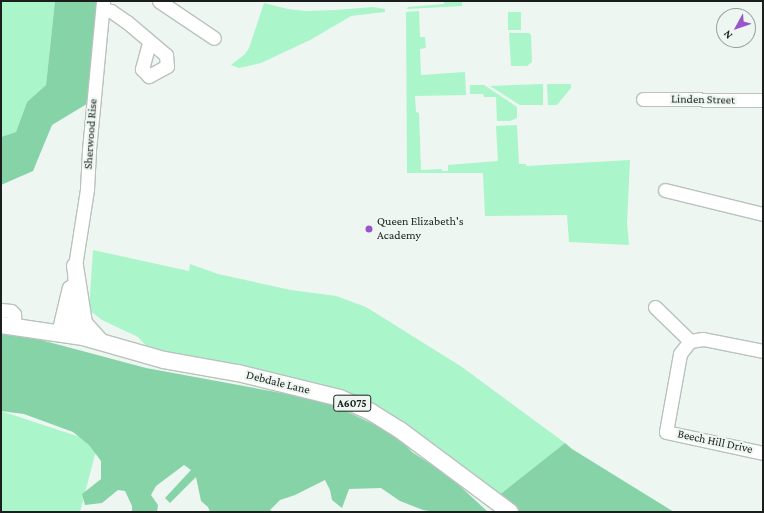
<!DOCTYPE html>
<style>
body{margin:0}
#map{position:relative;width:764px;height:513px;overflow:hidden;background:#edf6f0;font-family:"Crimson Pro",serif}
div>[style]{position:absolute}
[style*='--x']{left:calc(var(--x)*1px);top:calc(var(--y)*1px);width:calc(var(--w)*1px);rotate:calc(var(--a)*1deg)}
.green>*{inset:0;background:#abf5cb;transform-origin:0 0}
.forest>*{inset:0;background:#86d3a8}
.roads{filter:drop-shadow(1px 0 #b9c2bd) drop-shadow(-1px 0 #b9c2bd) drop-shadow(0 1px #b9c2bd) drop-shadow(0 -1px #b9c2bd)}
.minor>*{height:13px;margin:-6.5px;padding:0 6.5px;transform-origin:6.5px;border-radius:6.5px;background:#fff}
.major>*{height:16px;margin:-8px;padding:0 8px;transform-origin:8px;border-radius:8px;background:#fff}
.dots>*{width:11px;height:11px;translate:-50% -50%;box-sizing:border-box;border:2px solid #edf6f0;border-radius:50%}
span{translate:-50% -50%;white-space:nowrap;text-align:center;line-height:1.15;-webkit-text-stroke:4px #edf6f0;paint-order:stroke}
.shield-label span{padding:1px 3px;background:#edf6f0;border:1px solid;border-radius:3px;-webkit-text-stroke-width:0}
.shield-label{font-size:11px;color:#1a1e1c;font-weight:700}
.street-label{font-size:12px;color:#1a1e1c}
.poi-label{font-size:12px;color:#1a1e1c}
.left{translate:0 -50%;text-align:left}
.frame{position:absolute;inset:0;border:2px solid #1a1e1c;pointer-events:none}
.north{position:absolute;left:716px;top:8px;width:40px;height:40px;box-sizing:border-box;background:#edf6f0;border:1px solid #99a09b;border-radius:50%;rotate:230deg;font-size:11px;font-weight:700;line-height:16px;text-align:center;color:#1a1e1c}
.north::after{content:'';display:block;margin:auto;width:14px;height:18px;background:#9a55ca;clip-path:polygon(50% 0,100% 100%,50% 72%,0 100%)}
</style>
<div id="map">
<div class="green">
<div style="clip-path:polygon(1px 1px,55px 1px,46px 85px,27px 102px,16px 132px,1px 137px)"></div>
<div style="clip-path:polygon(444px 1px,462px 1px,462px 6px,407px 9px,408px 7px,444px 4px)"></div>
<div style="clip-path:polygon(264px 3px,288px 9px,306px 11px,335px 10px,373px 7px,385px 9px,385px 12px,351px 16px,312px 39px,261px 63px,239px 68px,231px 65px,245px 54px,249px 48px)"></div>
<div style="clip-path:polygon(419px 11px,420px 37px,425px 37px,426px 48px,420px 49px,421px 75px,465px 72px,466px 95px,415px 96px,416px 112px,419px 113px,421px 170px,442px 169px,442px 171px,448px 171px,448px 165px,498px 161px,496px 126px,517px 125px,519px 164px,526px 164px,526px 166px,630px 160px,627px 223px,629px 245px,569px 242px,567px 215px,485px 216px,483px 173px,407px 173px,406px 12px)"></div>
<div style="left:508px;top:12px;width:13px;height:18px"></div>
<div style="clip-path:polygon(509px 33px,529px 33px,531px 35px,532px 62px,527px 66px,511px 66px)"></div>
<div style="clip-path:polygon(543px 84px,543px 105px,520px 105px,490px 86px)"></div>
<div style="clip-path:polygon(547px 84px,571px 84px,571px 88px,557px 105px,548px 105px)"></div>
<div style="clip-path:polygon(470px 85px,484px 85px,517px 107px,517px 118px,510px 121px,497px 121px,496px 97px,484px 97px,483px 94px,470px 94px)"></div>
<div style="clip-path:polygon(93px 250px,189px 271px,190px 264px,218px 274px,291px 290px,336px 296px,366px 307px,462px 367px,565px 443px,498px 496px,365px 403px,320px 384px,148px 348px,138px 337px,102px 320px,89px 310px)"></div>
<div style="clip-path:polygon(1px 411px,98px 443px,80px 512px,1px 512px)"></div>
</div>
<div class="forest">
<div style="clip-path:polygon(55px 1px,98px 1px,90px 102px,52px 125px,33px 171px,1px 185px,1px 137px,16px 132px,27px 102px,46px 85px)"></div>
<div style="clip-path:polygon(1px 334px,41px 340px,146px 368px,325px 401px,396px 435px,412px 452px,450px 477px,488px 512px,435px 512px,423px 510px,400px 501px,381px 488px,349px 489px,342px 508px,332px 500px,330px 490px,325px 480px,295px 495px,280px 500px,270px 510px,273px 512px,210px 512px,208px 507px,201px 501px,196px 477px,170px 503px,165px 498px,191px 470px,184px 465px,156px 486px,151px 495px,158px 505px,157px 512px,132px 512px,132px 506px,125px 491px,118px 490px,102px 503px,85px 505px,82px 494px,101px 479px,101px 461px,89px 445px,73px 432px,24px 414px,1px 411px)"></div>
<div style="clip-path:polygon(565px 443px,572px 449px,674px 512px,520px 512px,498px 496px)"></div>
</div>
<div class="roads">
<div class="minor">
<div style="--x:159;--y:1;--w:66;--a:33.9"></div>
<div style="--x:103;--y:9;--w:8;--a:14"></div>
<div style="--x:111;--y:11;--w:19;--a:35"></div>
<div style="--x:127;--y:22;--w:51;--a:40.2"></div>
<div style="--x:166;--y:55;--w:11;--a:85"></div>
<div style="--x:167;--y:66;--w:21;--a:151"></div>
<div style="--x:149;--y:76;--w:10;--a:-135"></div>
<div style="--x:142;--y:69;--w:28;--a:-75"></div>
<div style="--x:643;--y:99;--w:120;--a:0.5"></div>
<div style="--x:665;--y:190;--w:101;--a:13.8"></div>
<div style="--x:655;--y:307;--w:49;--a:44.2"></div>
<div style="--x:1;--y:310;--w:10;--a:6"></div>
<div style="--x:11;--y:311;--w:4;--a:45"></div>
<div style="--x:14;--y:314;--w:13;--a:86"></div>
<div style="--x:58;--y:333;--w:47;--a:-76.6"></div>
<div style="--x:72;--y:335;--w:69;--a:-87.5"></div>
<div style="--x:75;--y:266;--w:78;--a:-81.1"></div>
<div style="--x:87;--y:189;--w:39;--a:-87"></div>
<div style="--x:89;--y:150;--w:150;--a:-84.6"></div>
<div style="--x:690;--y:341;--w:16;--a:128"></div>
<div style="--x:680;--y:354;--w:79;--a:100.2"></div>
<div style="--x:666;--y:432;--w:99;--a:12.2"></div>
<div style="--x:690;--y:341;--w:13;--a:-9"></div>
<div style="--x:703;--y:339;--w:61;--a:11.3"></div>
</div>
<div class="major">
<div style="--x:75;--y:266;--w:58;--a:81"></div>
<div style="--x:84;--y:323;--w:25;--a:48"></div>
<div style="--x:1;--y:325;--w:83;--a:8.3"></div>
<div style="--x:83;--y:337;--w:84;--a:15.9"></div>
<div style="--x:164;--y:360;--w:75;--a:10"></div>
<div style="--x:238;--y:373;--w:105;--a:13.8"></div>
<div style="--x:340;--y:398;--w:34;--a:24"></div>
<div style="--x:371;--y:412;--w:34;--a:32"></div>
<div style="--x:400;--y:430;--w:137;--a:36.7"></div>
</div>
</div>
<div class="dots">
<div style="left:369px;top:229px;background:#9a55ca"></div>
</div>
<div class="shield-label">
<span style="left:352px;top:403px">A6075</span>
</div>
<div class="street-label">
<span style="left:703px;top:100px;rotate:1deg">Linden Street</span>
<span style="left:91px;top:134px;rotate:-86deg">Sherwood Rise</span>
<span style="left:278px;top:383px;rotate:14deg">Debdale Lane</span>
<span style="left:715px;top:442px;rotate:12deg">Beech Hill Drive</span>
</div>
<div class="poi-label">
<span class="left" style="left:377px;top:229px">Queen Elizabeth's<br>Academy</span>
</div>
<div class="frame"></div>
<div class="north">N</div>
</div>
